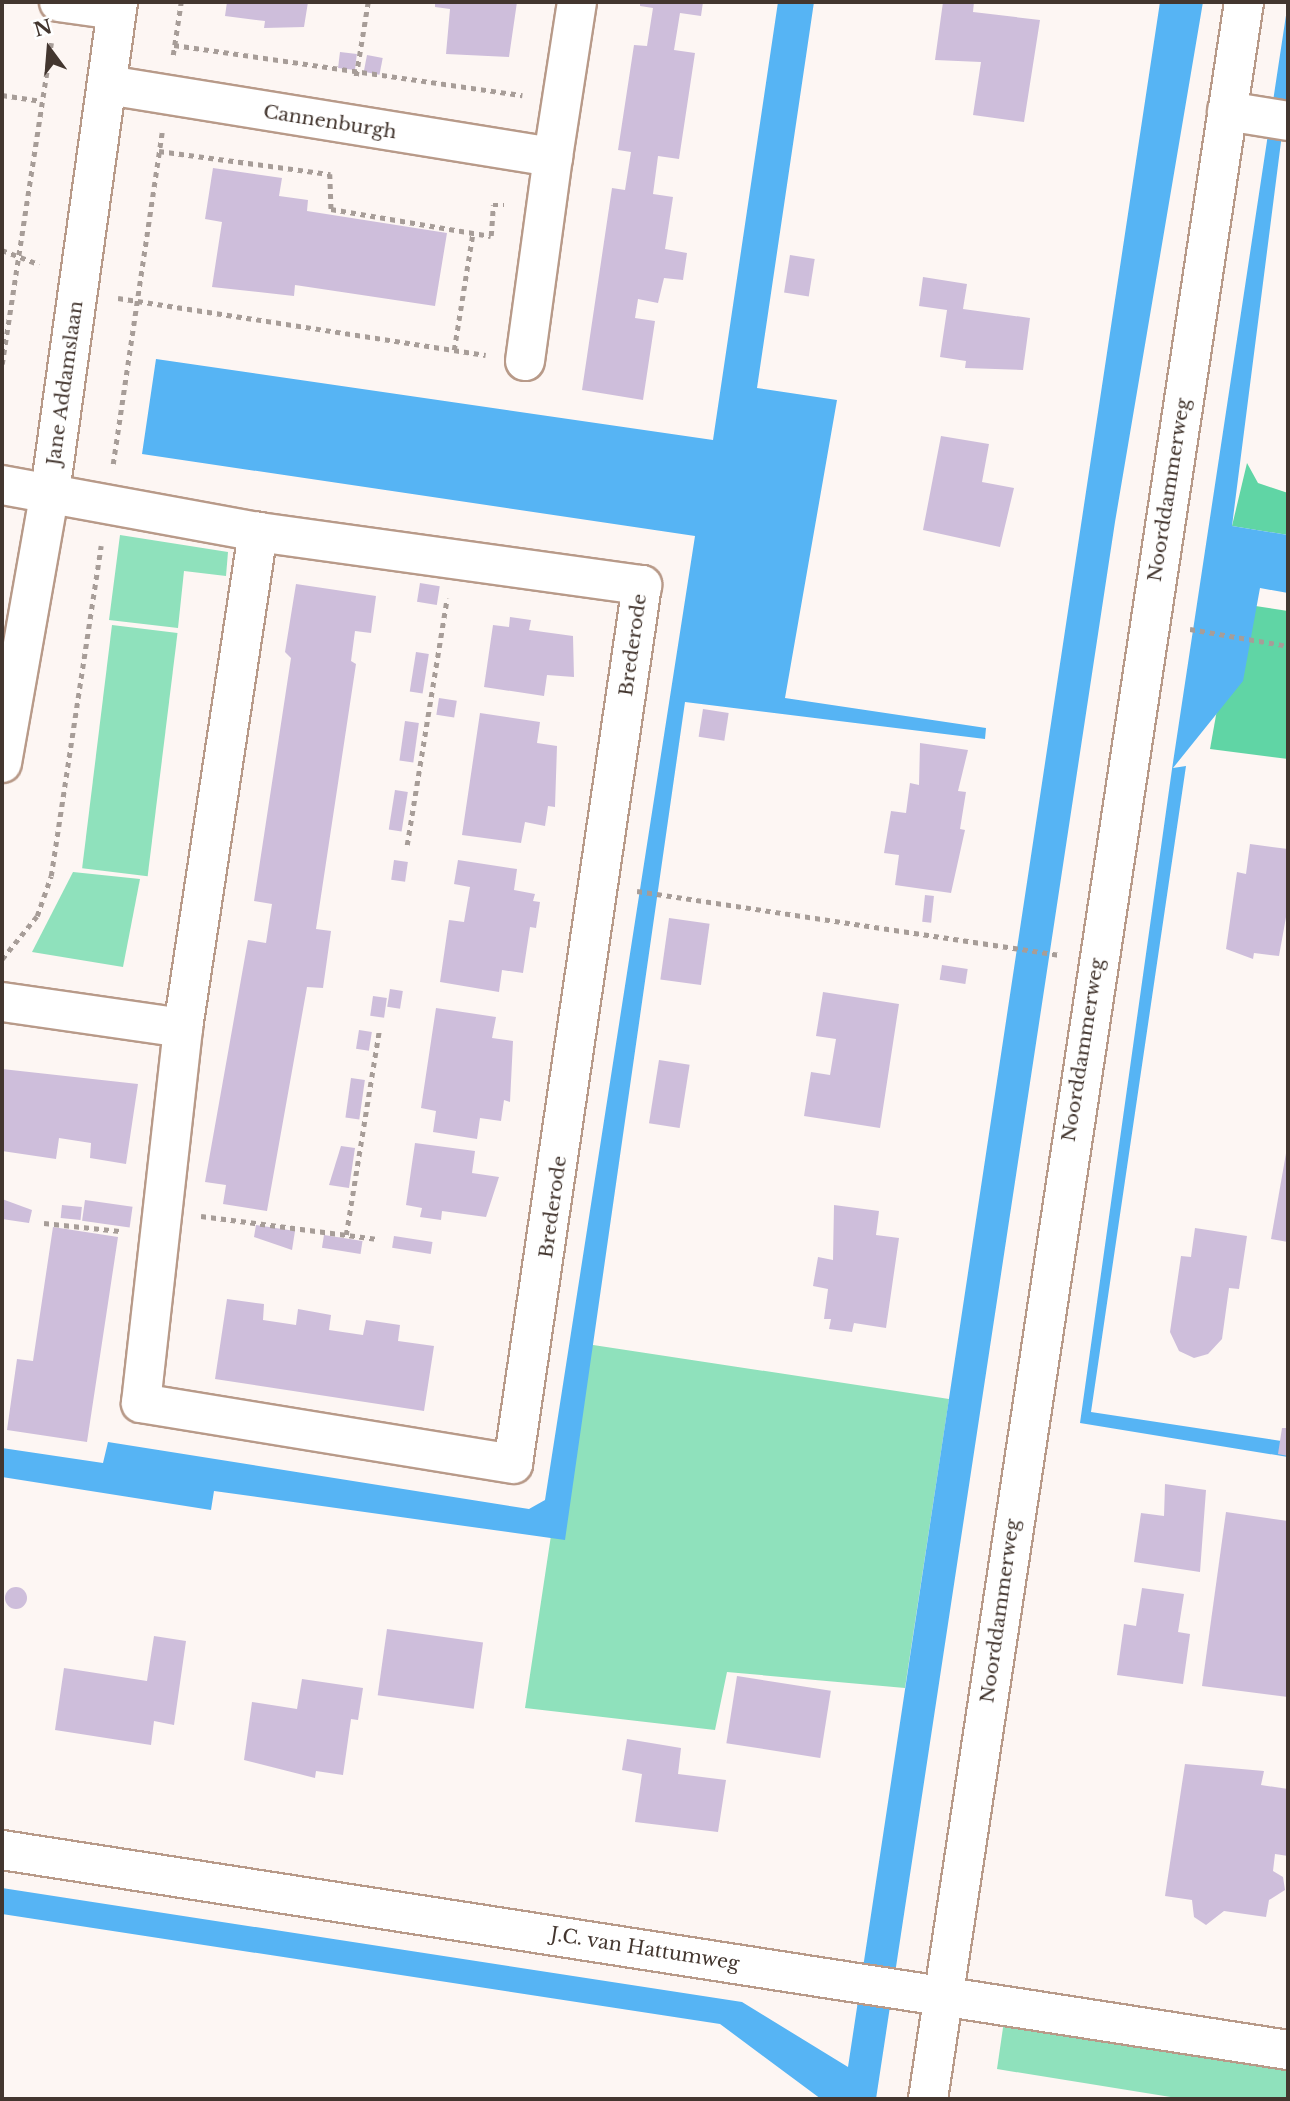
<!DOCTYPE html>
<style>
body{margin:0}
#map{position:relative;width:1290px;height:2101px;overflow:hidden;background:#fdf6f3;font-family:"Libre Baskerville",serif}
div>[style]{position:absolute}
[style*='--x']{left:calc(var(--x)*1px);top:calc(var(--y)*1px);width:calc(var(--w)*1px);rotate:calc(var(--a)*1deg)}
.green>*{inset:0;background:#8fe1bc;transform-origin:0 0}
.forest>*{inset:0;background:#60d5a5}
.water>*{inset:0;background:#56b4f4}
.building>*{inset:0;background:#cebedb;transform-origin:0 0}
.round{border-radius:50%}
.path>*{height:4.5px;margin-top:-2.25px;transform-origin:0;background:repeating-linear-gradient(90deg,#a79d98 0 5px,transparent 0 10px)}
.roads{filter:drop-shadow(2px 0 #b89a89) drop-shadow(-2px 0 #b89a89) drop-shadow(0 2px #b89a89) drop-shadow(0 -2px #b89a89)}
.minor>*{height:38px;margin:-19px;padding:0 19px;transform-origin:19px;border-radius:19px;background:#fff}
span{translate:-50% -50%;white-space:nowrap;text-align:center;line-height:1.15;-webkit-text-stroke:6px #fff;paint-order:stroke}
.street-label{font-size:19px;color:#43362f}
.frame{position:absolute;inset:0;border:4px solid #43362f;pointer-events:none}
.north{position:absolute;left:14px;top:14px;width:70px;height:70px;-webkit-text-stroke:5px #fff;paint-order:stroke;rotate:344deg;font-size:19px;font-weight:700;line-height:28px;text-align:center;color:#43362f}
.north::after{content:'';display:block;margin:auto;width:24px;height:32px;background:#43362f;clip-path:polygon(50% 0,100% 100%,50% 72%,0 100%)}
</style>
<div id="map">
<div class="green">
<div style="clip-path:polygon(120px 535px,228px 552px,226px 576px,184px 571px,178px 628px,109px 620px)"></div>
<div style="left:112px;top:625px;width:66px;height:245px;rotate:7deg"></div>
<div style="clip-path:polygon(73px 872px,140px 879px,123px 967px,32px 952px)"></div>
<div style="clip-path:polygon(580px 1343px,949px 1399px,905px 1688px,727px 1672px,715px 1730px,525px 1708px)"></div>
<div style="clip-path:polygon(1004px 2021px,1288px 2065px,1288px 2099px,1183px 2099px,997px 2069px)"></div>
</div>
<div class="forest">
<div style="clip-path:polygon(1247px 463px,1258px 483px,1288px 493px,1288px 535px,1232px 526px)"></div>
<div style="clip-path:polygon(1236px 603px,1288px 611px,1288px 759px,1210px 749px)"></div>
</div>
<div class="water">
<div style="clip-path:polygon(778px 2px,814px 2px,757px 388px,837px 400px,785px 698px,986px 728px,985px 739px,685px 702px,565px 1540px,214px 1491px,211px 1510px,2px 1477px,2px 1448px,103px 1463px,108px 1442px,529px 1509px,545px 1500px,695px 536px,142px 454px,156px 359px,713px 440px)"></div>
<div style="clip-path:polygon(1160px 2px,1203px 2px,1115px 522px,876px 2099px,821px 2099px,720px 2024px,2px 1914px,2px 1888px,742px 2002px,848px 2067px)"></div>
<div style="clip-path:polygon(1288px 2px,1288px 87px,1232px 526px,1288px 535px,1288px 593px,1260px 588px,1243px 681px,1173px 768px,1186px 766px,1091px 1412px,1288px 1442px,1288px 1457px,1080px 1423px,1172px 769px)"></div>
</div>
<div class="building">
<div style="clip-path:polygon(227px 2px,308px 2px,304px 27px,264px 28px,265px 21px,225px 16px)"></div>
<div style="clip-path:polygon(435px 2px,517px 2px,509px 57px,446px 54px,450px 9px,435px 7px)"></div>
<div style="clip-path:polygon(640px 2px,703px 2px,701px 16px,680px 13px,674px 50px,695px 53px,679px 159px,658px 156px,653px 194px,673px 197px,665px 249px,687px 253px,683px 280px,664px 278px,658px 303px,638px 299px,635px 318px,655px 321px,643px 400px,582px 390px,612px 188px,625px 190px,631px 152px,618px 150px,634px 45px,647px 46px,653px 8px,640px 6px)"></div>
<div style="clip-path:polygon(943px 2px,974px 2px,973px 12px,1040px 20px,1024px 122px,973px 115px,981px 62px,935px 60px)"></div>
<div style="left:340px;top:52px;width:17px;height:16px;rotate:7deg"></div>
<div style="left:367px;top:55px;width:16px;height:17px;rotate:11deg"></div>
<div style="clip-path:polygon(213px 168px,282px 178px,279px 196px,308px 200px,307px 211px,447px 233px,435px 306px,295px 285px,294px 296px,212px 287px,222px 222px,205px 219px)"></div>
<div style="left:790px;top:255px;width:25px;height:38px;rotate:9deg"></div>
<div style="clip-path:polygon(923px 277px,967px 284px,963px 309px,1030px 318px,1023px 370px,965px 368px,966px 361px,940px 357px,947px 310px,919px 306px)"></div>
<div style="clip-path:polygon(941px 436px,989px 444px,982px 482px,1014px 488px,1000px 547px,923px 530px)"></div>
<div style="left:420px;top:583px;width:20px;height:19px;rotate:9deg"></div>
<div style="clip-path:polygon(296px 584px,376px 596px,371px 633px,355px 631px,351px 661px,356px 664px,316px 929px,331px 931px,323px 988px,307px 987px,267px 1211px,223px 1204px,226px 1185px,205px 1182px,248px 940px,266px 943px,272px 904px,254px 901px,291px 658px,285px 652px)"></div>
<div style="clip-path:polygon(510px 617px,531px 620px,529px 630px,573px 636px,574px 677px,547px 675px,544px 696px,484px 687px,493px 625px,509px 627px)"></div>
<div style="left:416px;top:652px;width:13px;height:40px;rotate:9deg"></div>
<div style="left:439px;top:698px;width:18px;height:17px;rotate:9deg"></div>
<div style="left:703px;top:709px;width:26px;height:28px;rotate:9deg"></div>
<div style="clip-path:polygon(480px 713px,540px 722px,537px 743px,557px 746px,555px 807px,548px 806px,545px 826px,525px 822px,521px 843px,462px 835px)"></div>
<div style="left:405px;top:721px;width:14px;height:40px;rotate:8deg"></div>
<div style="clip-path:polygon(920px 743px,968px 750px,958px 791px,966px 792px,960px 829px,965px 830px,951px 893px,895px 885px,899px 855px,884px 853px,891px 811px,906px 813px,910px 783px,919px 785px)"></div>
<div style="left:395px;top:790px;width:13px;height:40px;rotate:9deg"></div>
<div style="clip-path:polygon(1250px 844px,1288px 849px,1288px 906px,1279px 956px,1254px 953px,1253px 959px,1226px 949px,1237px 872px,1246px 874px)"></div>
<div style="left:394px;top:860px;width:14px;height:20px;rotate:8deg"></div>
<div style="clip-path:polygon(458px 860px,517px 869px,514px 890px,535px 894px,533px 901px,540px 902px,536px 928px,530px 927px,523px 973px,502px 970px,499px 992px,440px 982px,449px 920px,464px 922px,470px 887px,454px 884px)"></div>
<div style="left:925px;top:895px;width:9px;height:27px;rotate:6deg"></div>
<div style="left:669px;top:918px;width:41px;height:62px;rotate:8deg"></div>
<div style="left:942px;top:965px;width:26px;height:15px;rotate:9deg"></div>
<div style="left:390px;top:989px;width:13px;height:18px;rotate:9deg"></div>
<div style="clip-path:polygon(823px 992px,899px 1004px,880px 1128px,804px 1116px,811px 1072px,830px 1075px,836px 1039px,816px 1036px)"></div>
<div style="left:373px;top:996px;width:14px;height:20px;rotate:8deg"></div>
<div style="clip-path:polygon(436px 1008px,496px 1017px,492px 1038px,513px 1041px,510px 1102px,504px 1100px,501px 1121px,480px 1118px,477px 1139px,433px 1132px,436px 1111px,421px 1108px)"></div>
<div style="left:359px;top:1030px;width:13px;height:19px;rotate:9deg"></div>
<div style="left:659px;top:1060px;width:31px;height:64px;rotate:9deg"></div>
<div style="clip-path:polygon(2px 1069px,138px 1084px,126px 1164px,90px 1158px,91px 1143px,59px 1138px,56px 1159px,2px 1151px)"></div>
<div style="left:351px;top:1078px;width:14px;height:40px;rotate:8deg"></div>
<div style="clip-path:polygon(1288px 1142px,1288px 1242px,1271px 1239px)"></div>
<div style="clip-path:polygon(415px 1143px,475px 1151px,472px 1173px,499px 1177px,486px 1217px,442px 1211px,441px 1220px,420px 1217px,422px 1208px,406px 1205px)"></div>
<div style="clip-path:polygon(341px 1146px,355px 1148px,349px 1188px,329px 1185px)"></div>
<div style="clip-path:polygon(2px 1199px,32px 1210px,29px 1223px,2px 1219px)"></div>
<div style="left:85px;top:1200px;width:48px;height:21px;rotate:8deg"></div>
<div style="left:62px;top:1205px;width:20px;height:13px;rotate:6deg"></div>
<div style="clip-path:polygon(834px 1205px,879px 1211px,876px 1235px,899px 1238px,886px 1328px,854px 1323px,852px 1332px,829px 1329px,831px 1319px,824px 1319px,828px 1289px,813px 1286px,818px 1257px,833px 1260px)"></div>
<div style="clip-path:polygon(256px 1225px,295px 1231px,292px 1250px,254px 1237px)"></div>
<div style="clip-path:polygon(53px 1227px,118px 1237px,87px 1442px,7px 1430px,17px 1359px,33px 1361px)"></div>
<div style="clip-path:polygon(1195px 1228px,1247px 1236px,1239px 1289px,1229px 1288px,1222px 1339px,1208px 1354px,1194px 1358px,1179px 1351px,1170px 1332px,1181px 1256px,1191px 1257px)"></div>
<div style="left:324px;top:1235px;width:39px;height:13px;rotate:9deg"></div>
<div style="left:394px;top:1236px;width:39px;height:12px;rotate:9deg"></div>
<div style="clip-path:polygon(227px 1299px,264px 1304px,263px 1320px,296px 1325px,298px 1309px,331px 1315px,329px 1330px,363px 1335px,366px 1320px,400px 1325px,398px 1341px,434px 1346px,424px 1411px,215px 1379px)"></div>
<div style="clip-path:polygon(1282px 1428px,1288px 1428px,1288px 1456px,1278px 1454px)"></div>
<div style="clip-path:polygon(1165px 1484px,1206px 1490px,1200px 1572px,1134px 1562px,1141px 1513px,1164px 1516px)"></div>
<div style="clip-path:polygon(1226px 1512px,1288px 1521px,1288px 1697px,1202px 1686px)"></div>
<div class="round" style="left:5px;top:1587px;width:22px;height:22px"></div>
<div style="clip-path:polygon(1142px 1588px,1184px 1594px,1178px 1632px,1190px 1634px,1183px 1684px,1117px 1675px,1124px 1624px,1136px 1626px)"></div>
<div style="left:387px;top:1629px;width:97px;height:67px;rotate:8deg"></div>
<div style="clip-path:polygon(154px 1636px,186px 1641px,174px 1725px,154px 1721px,151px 1745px,55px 1730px,64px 1668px,147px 1681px)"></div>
<div style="left:737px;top:1676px;width:95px;height:68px;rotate:9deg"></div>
<div style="clip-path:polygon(302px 1679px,363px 1688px,358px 1720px,351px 1719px,343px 1775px,316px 1771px,315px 1778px,244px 1760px,252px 1702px,297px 1709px)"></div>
<div style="clip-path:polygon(627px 1739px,681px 1748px,678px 1774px,726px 1780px,718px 1832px,635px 1822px,642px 1774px,622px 1770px)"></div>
<div style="clip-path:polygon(1185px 1764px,1264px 1771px,1261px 1785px,1288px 1789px,1288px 1856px,1275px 1854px,1273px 1871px,1283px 1877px,1285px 1890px,1269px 1900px,1266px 1917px,1224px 1911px,1206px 1925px,1194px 1917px,1192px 1900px,1165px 1896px)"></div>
</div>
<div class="path">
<div style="--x:174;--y:45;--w:352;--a:8.2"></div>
<div style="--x:173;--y:55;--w:54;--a:-81.4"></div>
<div style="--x:356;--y:76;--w:75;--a:-80.8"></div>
<div style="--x:2;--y:95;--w:40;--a:8.5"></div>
<div style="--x:159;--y:151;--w:173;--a:7.7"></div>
<div style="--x:330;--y:174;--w:35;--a:88"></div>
<div style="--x:331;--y:209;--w:162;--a:9.6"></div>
<div style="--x:491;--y:236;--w:31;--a:-86"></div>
<div style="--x:493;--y:205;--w:11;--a:0"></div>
<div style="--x:2;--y:250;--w:40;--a:21"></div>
<div style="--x:118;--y:298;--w:372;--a:8.8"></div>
<div style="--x:454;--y:350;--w:120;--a:-80.9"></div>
<div style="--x:2;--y:364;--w:325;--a:-81.3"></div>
<div style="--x:113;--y:464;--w:335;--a:-81.6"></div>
<div style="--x:1190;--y:629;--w:99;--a:9.8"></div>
<div style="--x:407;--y:845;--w:250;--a:-80.8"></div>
<div style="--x:637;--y:891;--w:426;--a:8.6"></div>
<div style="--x:2;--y:959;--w:55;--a:-50.9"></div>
<div style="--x:37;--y:916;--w:42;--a:-70.7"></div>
<div style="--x:51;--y:876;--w:334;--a:-81.4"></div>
<div style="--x:201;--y:1216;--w:178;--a:7.4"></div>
<div style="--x:44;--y:1223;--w:76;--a:6"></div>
<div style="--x:346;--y:1235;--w:207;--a:-80.8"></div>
</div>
<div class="roads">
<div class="minor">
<div style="--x:59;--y:2;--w:58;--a:8"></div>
<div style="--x:108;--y:85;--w:451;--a:9.2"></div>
<div style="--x:553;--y:157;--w:157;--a:-81.2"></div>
<div style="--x:1227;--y:111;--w:62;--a:9.3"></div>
<div style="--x:525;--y:361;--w:206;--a:-82.2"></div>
<div style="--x:2;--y:485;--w:260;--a:10.4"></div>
<div style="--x:258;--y:532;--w:388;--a:7.9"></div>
<div style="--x:642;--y:585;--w:888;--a:98.35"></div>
<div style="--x:513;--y:1464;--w:377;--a:-170.7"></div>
<div style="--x:141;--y:1403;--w:377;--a:-83.6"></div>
<div style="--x:2;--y:763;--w:275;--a:-80"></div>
<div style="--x:50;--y:492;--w:495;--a:-82.1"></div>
<div style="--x:2;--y:1002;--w:183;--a:8.2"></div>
<div style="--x:183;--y:1028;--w:502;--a:-81.4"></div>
<div style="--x:2;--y:1850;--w:1301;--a:8.84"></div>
<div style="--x:928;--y:2099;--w:2121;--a:-81.43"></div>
</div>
</div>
<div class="street-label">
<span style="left:330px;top:122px;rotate:9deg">Cannenburgh</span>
<span style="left:65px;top:383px;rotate:-82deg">Jane Addamslaan</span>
<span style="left:1169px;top:490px;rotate:-81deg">Noorddammerweg</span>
<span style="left:633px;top:645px;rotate:-82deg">Brederode</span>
<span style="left:1083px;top:1050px;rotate:-81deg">Noorddammerweg</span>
<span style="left:553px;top:1207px;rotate:-82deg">Brederode</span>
<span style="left:1000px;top:1611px;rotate:-82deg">Noorddammerweg</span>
<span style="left:645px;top:1949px;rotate:9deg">J.C. van Hattumweg</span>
</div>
<div class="frame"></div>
<div class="north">N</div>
</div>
